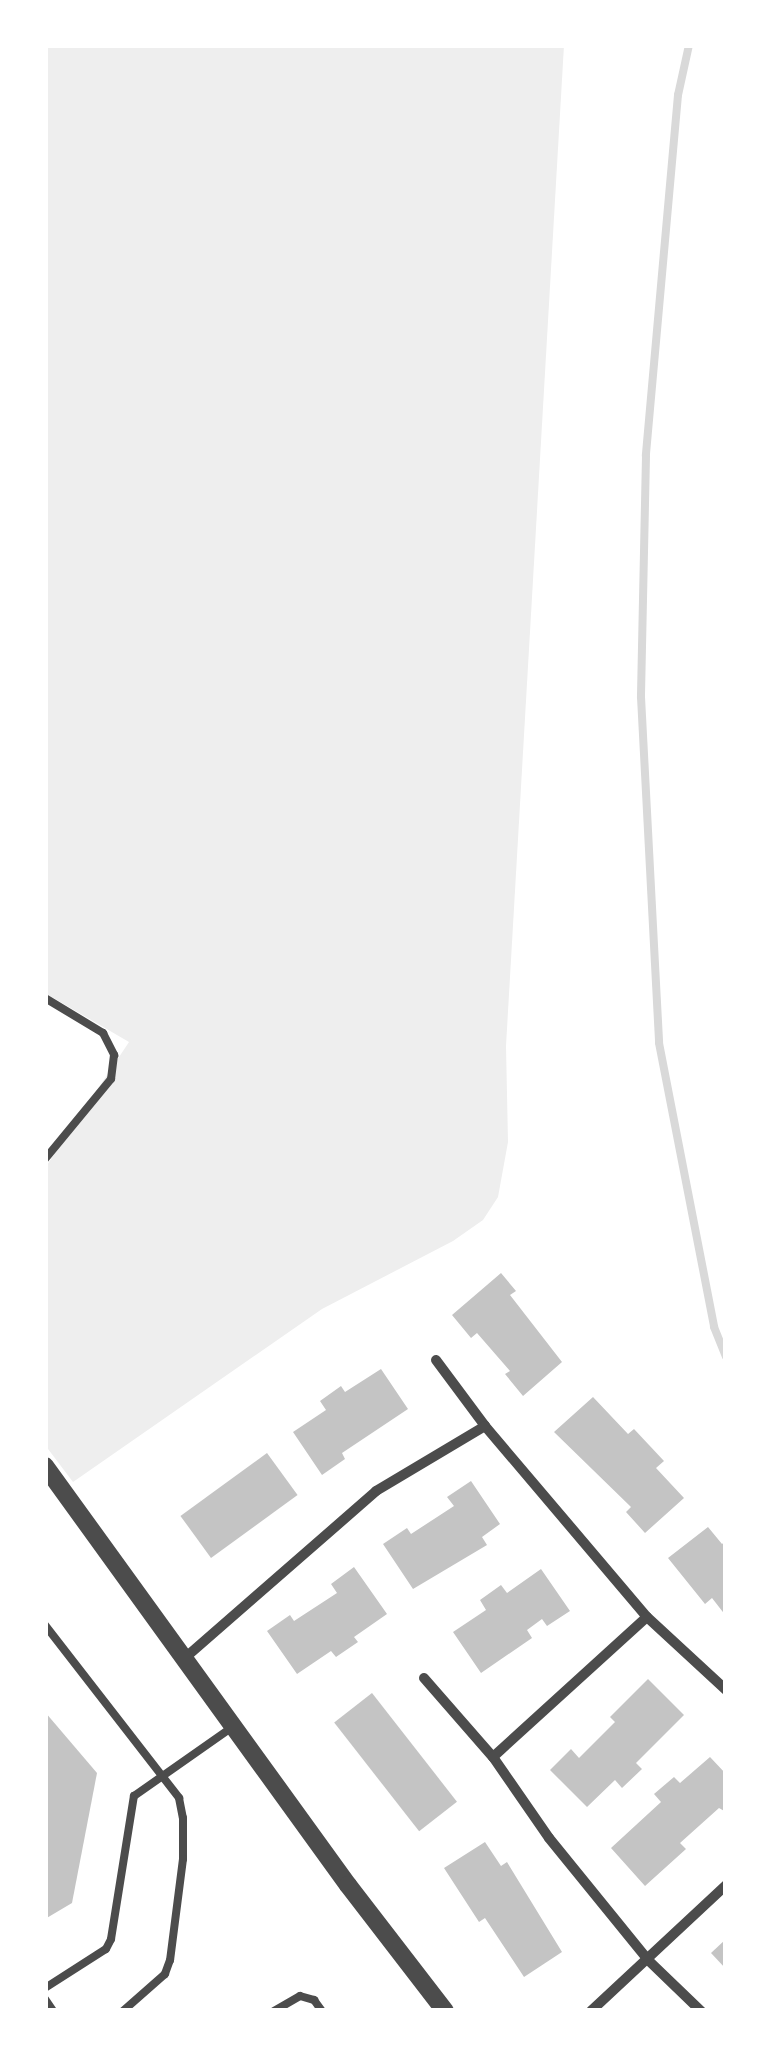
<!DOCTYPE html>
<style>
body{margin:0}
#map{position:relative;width:771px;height:2056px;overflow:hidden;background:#fff;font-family:Signika,sans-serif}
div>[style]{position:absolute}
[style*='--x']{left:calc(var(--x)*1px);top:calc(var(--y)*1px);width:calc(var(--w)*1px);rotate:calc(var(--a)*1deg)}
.green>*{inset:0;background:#eee}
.stream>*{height:8px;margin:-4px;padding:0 4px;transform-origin:4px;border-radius:4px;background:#d9d9d9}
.building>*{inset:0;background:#c4c4c4;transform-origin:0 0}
.service>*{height:8px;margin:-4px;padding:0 4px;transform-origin:4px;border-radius:4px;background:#4c4c4c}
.minor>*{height:10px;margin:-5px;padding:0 5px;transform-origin:5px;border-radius:5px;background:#4c4c4c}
.tertiary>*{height:18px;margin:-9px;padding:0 9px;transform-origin:9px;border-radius:9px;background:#4c4c4c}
span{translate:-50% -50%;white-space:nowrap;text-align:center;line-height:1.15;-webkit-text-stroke:10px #fff;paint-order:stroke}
.frame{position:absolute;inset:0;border:48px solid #fff;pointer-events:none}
</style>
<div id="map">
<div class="green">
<div style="clip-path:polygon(45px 45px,564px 45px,506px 1046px,508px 1142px,498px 1197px,483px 1220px,453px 1241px,322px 1309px,73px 1482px,45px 1445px,45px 1168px,129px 1042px,45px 993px)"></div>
</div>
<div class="stream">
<div style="--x:689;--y:45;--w:51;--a:102.4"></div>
<div style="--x:678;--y:95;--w:362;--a:95.1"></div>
<div style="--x:646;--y:456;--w:241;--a:91.2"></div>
<div style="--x:641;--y:697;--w:346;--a:87"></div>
<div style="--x:659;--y:1043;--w:289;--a:79"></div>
<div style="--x:714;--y:1327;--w:32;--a:68"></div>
</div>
<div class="building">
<div style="clip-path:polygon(501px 1273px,516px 1291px,510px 1295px,562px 1362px,523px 1396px,505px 1374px,510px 1371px,477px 1333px,471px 1338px,452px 1315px)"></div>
<div style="clip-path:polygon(381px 1369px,408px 1409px,342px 1453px,345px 1459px,322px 1475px,293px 1432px,326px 1410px,320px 1401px,341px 1386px,345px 1392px)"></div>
<div style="clip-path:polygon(593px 1397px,628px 1434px,634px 1429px,664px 1461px,656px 1468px,684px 1498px,645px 1533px,626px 1512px,631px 1507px,554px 1432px)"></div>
<div style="left:267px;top:1453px;width:52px;height:107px;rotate:54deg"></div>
<div style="clip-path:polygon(471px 1481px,500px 1524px,482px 1537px,487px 1545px,413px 1589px,383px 1544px,407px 1528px,411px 1534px,454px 1506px,447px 1497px)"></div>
<div style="clip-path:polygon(708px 1527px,722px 1544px,726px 1541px,726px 1616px,712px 1598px,705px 1604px,668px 1558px)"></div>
<div style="clip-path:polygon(354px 1567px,387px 1614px,354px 1637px,358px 1642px,336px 1657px,331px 1651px,297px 1674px,267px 1631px,290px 1615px,294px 1621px,337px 1593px,331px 1584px)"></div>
<div style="clip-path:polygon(541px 1569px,570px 1611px,547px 1626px,542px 1619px,527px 1630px,532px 1638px,481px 1673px,453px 1632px,486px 1610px,480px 1600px,501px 1585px,507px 1593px)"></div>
<div style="clip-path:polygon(648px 1679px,684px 1715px,636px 1763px,642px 1769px,622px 1788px,615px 1780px,587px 1807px,550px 1770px,571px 1749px,579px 1758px,615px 1722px,610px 1717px)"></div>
<div style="left:372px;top:1693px;width:138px;height:48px;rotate:52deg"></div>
<div style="clip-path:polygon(45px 1712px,97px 1773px,72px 1903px,45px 1919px)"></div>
<div style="clip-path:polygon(710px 1757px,726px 1774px,726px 1812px,719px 1808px,680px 1843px,686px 1849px,645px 1886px,611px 1848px,661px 1802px,654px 1794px,674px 1777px,680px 1783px)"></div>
<div style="clip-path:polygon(485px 1842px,501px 1866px,507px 1862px,562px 1952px,524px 1977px,485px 1918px,479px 1922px,444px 1868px)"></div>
<div style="clip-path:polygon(726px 1939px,726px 1969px,711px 1953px)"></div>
</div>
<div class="service">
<div style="--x:45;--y:998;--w:68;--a:31.1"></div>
<div style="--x:103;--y:1033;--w:25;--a:63"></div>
<div style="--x:114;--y:1055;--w:24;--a:97"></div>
<div style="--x:111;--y:1079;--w:104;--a:129.5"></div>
<div style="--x:45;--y:1625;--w:219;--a:52.2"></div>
<div style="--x:179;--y:1798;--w:20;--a:79"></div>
<div style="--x:183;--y:1818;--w:41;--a:90"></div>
<div style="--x:183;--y:1859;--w:102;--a:97.3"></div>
<div style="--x:170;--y:1960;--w:15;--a:110"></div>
<div style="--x:165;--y:1974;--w:56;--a:138.6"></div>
<div style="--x:45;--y:1988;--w:72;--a:-32.6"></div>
<div style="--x:106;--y:1949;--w:11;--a:-63"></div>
<div style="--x:111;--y:1939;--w:145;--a:-80.9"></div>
<div style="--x:134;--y:1796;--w:118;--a:-35"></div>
<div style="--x:45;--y:1999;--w:14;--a:56"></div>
<div style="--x:274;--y:2011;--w:30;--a:-30"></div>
<div style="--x:300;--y:1996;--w:15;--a:16"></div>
<div style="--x:314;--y:2000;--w:14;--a:54"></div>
</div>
<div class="minor">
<div style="--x:436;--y:1360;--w:82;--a:53.4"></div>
<div style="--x:485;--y:1426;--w:250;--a:49.7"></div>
<div style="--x:647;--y:1617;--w:108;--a:42.7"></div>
<div style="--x:186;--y:1657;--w:252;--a:-41.1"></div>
<div style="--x:376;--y:1491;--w:127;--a:-30.8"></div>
<div style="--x:424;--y:1678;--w:105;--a:48.9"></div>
<div style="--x:493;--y:1757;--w:98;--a:55.3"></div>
<div style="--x:549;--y:1838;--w:157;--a:50.9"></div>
<div style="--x:648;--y:1960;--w:74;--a:43.9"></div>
<div style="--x:493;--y:1757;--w:208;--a:-42.3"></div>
<div style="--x:591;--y:2011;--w:185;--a:-43"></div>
</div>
<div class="tertiary">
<div style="--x:45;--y:1466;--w:517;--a:54.13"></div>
<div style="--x:348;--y:1885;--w:159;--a:52.4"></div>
</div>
<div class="frame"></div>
</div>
